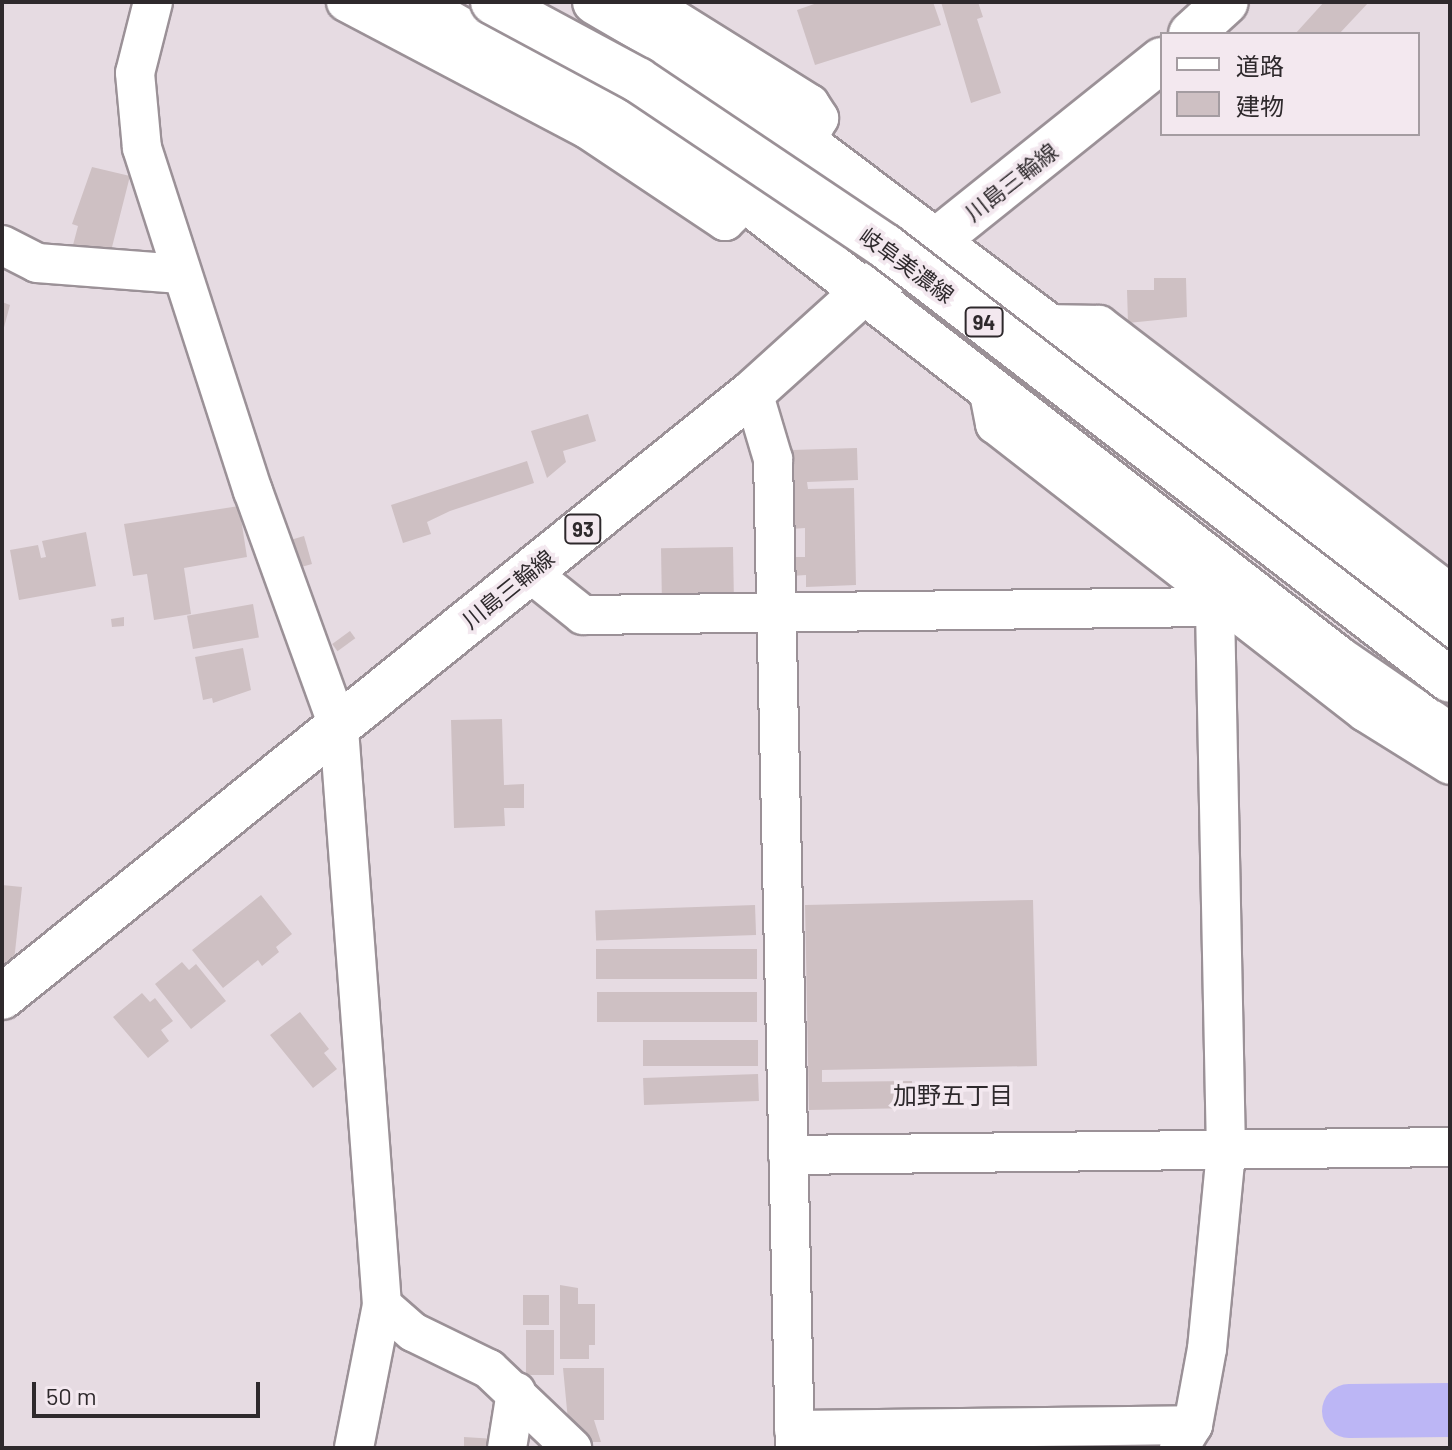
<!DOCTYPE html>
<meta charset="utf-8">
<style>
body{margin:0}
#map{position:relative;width:1452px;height:1450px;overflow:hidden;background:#e6dbe2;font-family:Barlow,"Noto Sans JP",sans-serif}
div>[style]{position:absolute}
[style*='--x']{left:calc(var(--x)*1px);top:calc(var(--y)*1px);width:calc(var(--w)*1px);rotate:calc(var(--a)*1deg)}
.river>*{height:54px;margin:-27px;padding:0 27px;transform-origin:27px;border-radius:27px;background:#bcb6f5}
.building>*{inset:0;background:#cec0c3;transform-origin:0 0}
.roads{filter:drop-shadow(2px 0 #9b9197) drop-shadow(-2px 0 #9b9197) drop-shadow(0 2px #9b9197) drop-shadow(0 -2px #9b9197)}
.minor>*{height:38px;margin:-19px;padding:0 19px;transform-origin:19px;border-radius:19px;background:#fff}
.major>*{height:44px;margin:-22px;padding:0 22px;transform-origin:22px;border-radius:22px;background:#fff}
.bridges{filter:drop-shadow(2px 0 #9b9197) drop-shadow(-2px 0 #9b9197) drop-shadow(0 2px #9b9197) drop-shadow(0 -2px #9b9197)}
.major-bridge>*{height:44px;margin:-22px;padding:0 22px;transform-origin:22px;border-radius:22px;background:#fff}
span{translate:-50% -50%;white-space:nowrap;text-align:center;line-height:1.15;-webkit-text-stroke:7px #f3e8ef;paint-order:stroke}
.shield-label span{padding:2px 6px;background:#f3e8ef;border:2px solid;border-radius:6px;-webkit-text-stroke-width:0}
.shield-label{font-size:20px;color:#2e292c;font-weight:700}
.street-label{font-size:22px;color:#2e292c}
.neighbourhood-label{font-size:24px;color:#2e292c}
.frame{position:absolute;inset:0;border:4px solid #2e292c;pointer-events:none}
.legend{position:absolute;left:1160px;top:32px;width:260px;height:104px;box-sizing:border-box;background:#f3e8ef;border:2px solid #a49ca1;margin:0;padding:10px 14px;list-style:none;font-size:24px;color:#2e292c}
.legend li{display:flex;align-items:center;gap:16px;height:40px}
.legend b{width:40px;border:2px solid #a49ca1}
.scale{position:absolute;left:32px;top:1382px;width:228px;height:36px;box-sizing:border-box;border:4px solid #2e292c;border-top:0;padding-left:10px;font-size:24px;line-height:28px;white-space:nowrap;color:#2e292c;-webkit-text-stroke:6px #f3e8ef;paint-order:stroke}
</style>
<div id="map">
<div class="river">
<div style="--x:1349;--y:1411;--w:101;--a:-0.6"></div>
</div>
<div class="building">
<div style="clip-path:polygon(820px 2px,933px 2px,941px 25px,815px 65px,797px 10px)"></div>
<div style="clip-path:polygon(941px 2px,978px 2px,983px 17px,977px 19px,1001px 93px,971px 103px)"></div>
<div style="clip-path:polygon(1324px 2px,1369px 2px,1339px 34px,1295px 34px)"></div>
<div style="clip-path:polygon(92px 167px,130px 176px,110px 255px,73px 245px,78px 226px,72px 224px)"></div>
<div style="clip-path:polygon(1154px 278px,1186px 278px,1187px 317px,1128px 323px,1127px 290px,1154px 290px)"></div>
<div style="clip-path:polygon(2px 302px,10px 305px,3px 331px,2px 331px)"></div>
<div style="clip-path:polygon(588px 414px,596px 441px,563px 451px,566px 462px,547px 478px,531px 431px)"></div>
<div style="clip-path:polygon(857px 448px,858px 480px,807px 482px,808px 489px,854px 488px,856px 585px,806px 587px,806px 575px,791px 576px,791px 557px,805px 557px,805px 528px,791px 529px,792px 450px)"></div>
<div style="clip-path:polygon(527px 461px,534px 483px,450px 511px,427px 522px,431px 534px,403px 543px,391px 505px)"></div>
<div style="clip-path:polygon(239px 506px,247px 557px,184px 568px,191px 614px,154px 620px,147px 574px,133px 576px,124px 524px)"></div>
<div style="clip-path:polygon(86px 532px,96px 586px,19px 600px,10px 550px,38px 545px,41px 558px,46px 557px,42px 541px)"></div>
<div style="left:304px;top:536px;width:29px;height:15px;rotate:74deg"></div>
<div style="left:733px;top:547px;width:55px;height:72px;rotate:89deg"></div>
<div style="left:253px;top:604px;width:34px;height:67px;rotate:80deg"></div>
<div style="clip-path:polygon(124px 617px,124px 626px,112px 627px,111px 619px)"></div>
<div style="left:350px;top:631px;width:9px;height:22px;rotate:54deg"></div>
<div style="clip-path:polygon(243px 648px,251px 690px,213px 703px,212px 698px,203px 700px,195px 657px)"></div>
<div style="clip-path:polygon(502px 719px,504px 785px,524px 784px,524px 808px,504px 808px,505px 826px,454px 828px,451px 720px)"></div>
<div style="clip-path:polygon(2px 885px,22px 887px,14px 961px,2px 970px)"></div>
<div style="clip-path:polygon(261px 895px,292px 934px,276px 947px,279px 952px,262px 966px,258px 960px,223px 988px,192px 950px)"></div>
<div style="clip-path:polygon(1033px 900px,1037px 1066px,822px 1070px,822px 1082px,912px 1081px,913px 1108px,809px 1110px,805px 905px)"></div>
<div style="left:755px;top:905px;width:30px;height:160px;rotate:88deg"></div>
<div style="left:757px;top:949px;width:30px;height:161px;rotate:90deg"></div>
<div style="clip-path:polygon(182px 962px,189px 970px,196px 964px,226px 1001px,191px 1029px,155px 984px)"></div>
<div style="left:757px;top:992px;width:30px;height:160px;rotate:90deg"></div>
<div style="clip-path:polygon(142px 993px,150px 1002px,155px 998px,173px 1021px,161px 1030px,169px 1041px,148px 1058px,113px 1017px)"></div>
<div style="clip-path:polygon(300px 1012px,329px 1049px,324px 1053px,337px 1069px,313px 1088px,270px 1035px)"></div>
<div style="left:758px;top:1040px;width:26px;height:115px;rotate:90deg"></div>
<div style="left:758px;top:1074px;width:27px;height:115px;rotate:88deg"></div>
<div style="clip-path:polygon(560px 1285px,578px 1288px,578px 1304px,595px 1304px,595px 1345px,589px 1345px,589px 1359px,560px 1359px)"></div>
<div style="left:523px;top:1295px;width:26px;height:30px"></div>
<div style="left:526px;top:1330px;width:28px;height:45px"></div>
<div style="clip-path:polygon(563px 1368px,604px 1368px,604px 1420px,594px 1420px,601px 1442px,585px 1442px,585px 1431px,569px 1431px)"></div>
<div style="clip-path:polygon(464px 1437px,496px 1439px,495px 1448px,464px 1448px)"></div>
</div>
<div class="roads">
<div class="minor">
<div style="--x:153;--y:2;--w:73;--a:104.2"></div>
<div style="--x:135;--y:73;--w:75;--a:84.7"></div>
<div style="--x:142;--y:148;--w:361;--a:72.1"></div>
<div style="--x:253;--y:491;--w:253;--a:70.1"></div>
<div style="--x:339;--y:729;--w:578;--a:85.73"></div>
<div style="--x:382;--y:1305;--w:146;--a:101.1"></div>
<div style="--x:346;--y:2;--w:272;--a:27.8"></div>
<div style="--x:587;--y:129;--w:166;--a:33.7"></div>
<div style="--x:725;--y:221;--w:30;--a:-44"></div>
<div style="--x:647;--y:2;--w:192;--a:32"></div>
<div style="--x:810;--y:104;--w:17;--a:57"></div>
<div style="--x:819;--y:118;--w:29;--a:119"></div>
<div style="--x:2;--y:245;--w:39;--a:27"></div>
<div style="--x:37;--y:263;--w:144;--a:4.4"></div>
<div style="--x:1047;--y:324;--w:52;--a:1.1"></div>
<div style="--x:1099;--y:325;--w:442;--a:37.4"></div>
<div style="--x:753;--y:392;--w:70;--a:73.4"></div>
<div style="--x:773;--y:459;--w:989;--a:88.73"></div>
<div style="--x:989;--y:393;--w:32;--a:79"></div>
<div style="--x:995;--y:424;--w:469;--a:37.9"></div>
<div style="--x:1365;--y:712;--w:100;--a:31.9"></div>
<div style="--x:529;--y:572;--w:69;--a:38.5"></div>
<div style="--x:583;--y:615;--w:632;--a:-0.73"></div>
<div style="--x:788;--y:1155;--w:662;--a:-0.69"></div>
<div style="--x:382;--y:1305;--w:41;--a:41.1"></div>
<div style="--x:413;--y:1332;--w:85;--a:26"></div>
<div style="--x:489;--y:1369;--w:115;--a:43.6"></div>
<div style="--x:794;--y:1430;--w:399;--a:-0.7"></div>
<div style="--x:507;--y:1448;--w:57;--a:-80.9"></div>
<div style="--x:1179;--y:1448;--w:27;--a:-59"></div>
<div style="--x:1193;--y:1425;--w:77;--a:-79.6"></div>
<div style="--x:1207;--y:1349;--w:198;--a:-84.5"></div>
<div style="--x:1226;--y:1152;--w:545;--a:-91.16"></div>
<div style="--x:1215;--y:607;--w:12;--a:-55"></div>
</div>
<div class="major">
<div style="--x:412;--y:2;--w:338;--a:29.6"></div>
<div style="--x:706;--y:169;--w:798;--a:37.77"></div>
<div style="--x:1337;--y:658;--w:137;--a:34.6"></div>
<div style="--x:595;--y:2;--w:75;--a:30.3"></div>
<div style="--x:660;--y:40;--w:178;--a:35.4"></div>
<div style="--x:805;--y:143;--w:807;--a:36.94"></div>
<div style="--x:1191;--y:34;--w:47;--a:-42.4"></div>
<div style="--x:2;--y:997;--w:964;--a:-38.85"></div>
<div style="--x:753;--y:392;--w:152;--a:-42.1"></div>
<div style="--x:866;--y:290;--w:87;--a:-35.2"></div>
<div style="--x:937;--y:240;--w:288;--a:-38.7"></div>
</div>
</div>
<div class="bridges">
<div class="major-bridge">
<div style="--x:493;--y:2;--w:165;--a:28.3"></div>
<div style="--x:638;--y:80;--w:298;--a:33.9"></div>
<div style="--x:885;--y:246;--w:712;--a:37.53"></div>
</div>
</div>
<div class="shield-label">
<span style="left:984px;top:322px">94</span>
<span style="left:583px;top:529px">93</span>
</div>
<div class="street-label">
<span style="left:1011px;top:182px;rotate:-38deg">川島三輪線</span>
<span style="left:907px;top:265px;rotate:36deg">岐阜美濃線</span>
<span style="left:508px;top:589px;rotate:-39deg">川島三輪線</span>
</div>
<div class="neighbourhood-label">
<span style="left:953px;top:1095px">加野五丁目</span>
</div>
<div class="frame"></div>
<ul class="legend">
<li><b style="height:10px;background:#fff"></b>道路</li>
<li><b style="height:22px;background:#cec0c3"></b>建物</li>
</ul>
<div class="scale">50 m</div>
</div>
